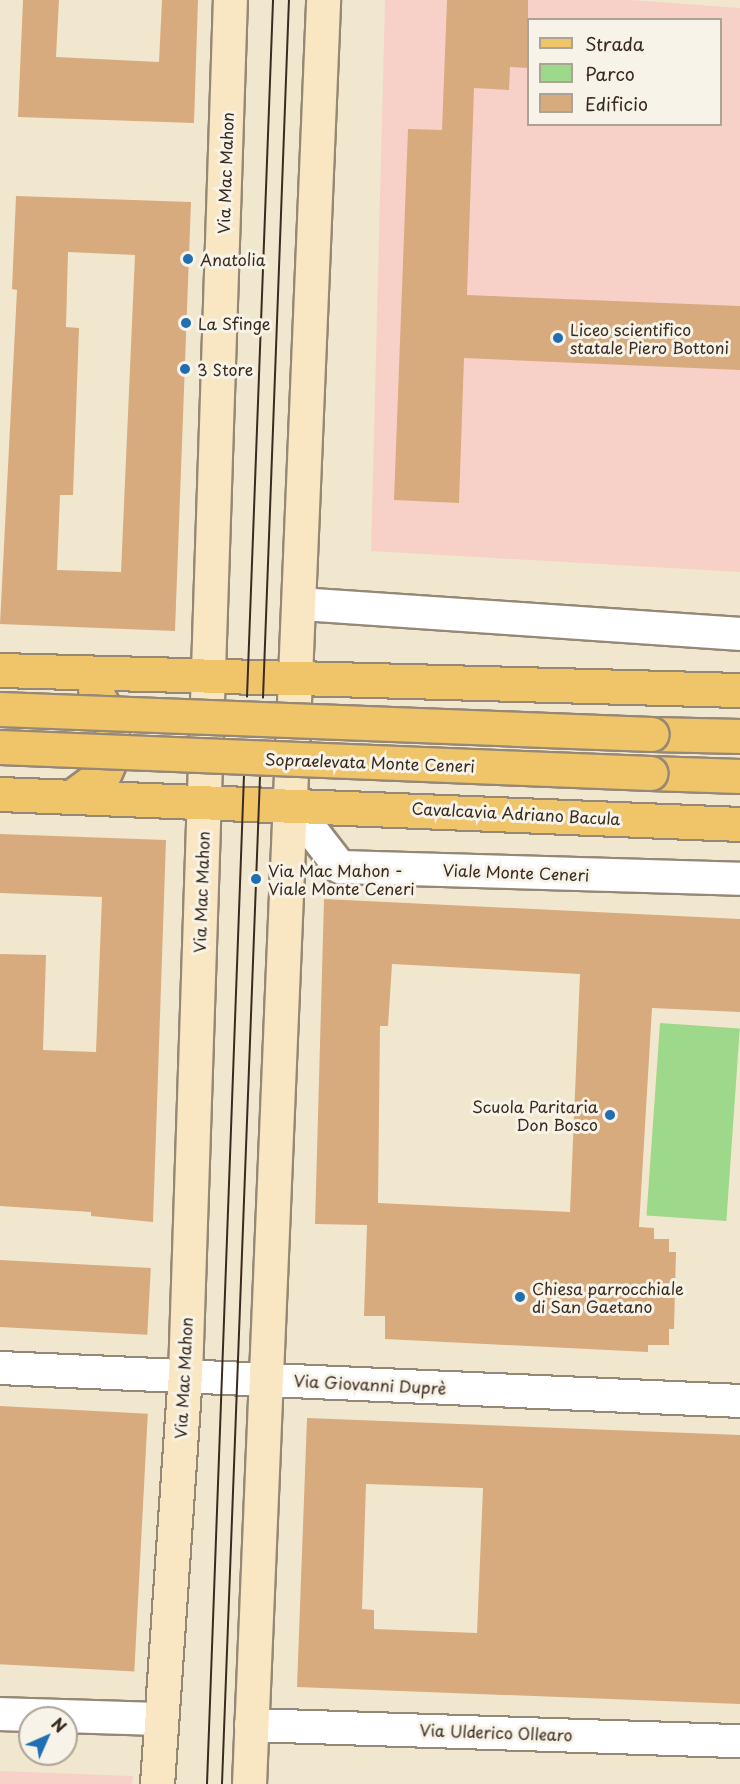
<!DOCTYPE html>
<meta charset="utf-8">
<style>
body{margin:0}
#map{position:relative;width:740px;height:1784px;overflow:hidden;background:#f1e7ce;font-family:"Playpen Sans",sans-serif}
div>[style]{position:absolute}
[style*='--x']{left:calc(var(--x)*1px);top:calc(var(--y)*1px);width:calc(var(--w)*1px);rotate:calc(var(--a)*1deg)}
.built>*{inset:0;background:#f7d1c8}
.green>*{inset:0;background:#9ed88a;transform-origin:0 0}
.building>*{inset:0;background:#d8ab7e;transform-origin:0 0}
.roads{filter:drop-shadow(2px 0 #968876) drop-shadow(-2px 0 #968876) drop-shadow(0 2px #968876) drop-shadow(0 -2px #968876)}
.street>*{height:32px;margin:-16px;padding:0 16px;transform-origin:16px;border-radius:16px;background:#fff}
.secondary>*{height:33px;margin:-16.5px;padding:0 16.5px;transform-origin:16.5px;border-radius:16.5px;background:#f9e7c3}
.primary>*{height:33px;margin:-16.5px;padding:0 16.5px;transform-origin:16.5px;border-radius:16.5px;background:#f0c469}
.highway>*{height:33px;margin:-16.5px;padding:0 16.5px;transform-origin:16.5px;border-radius:16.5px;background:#f0c469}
.tram>*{height:1.5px;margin:-0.75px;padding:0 0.75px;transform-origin:0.75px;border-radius:0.75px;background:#3b2a1e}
.bridges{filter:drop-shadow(2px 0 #968876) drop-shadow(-2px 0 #968876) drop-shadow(0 2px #968876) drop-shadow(0 -2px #968876)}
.highway-bridge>*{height:33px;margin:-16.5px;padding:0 16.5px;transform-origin:16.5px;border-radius:16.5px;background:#f0c469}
.dots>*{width:16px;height:16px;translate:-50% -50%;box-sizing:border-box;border:3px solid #f7f3e8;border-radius:50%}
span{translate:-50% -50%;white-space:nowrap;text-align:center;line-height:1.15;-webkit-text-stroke:6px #f7f3e8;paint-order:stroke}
.street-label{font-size:16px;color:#3b2a1e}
.poi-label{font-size:16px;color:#3b2a1e}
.left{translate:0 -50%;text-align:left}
.right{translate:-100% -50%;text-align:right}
.legend{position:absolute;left:527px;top:18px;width:195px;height:108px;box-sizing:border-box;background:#f7f3e8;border:2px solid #aca397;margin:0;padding:8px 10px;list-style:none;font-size:18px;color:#3b2a1e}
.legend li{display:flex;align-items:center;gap:12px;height:30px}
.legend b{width:30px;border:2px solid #aca397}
.north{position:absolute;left:18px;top:1706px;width:60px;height:60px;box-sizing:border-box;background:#f7f3e8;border:2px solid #aca397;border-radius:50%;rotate:45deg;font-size:16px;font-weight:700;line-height:24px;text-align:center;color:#3b2a1e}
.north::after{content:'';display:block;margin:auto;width:21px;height:27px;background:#1f6fb2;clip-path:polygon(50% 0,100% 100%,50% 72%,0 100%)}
</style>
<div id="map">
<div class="built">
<div style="clip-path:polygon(evenodd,385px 0,631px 0,740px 8px,740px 572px,371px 551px,385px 0,528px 20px,720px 20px,720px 124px,528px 124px,528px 20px)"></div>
<div style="clip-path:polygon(0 1771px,133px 1776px,132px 1784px,0 1784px)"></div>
</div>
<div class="green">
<div style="left:660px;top:1023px;width:80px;height:193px;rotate:4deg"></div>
</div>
<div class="building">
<div style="clip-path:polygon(23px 0,59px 0,56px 57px,159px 62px,162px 0,198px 0,194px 123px,18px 117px)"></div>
<div style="clip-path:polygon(447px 0,528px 0,528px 68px,510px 67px,509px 90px,474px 88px,467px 295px,740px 306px,740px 370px,464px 358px,459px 503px,394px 500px,408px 129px,442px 130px)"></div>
<div style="clip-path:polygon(evenodd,16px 196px,191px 202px,175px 631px,0 624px,17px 290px,12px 289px,16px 196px,68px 252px,135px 255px,121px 572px,57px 570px,60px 495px,73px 495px,79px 328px,66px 327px,68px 252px)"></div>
<div style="clip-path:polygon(0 834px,166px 840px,153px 1222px,91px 1216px,91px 1212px,0 1206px,0 954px,46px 955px,43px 1050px,96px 1052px,102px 897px,0 893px)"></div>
<div style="clip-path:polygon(evenodd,324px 899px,740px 919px,740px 1012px,652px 1008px,639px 1227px,654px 1228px,654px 1239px,669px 1239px,669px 1252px,676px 1252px,674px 1329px,669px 1329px,669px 1345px,648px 1345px,648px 1352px,385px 1339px,385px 1316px,364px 1316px,367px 1225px,315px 1224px,324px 899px,392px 964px,580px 974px,570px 1212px,378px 1203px,380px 1026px,388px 1026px,392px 964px)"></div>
<div style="left:0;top:1260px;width:151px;height:67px;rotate:3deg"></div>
<div style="left:0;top:1406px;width:148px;height:258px;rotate:3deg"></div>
<div style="clip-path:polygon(evenodd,307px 1418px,740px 1435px,740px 1704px,297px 1687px,307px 1418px,366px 1484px,483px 1488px,477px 1633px,374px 1629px,374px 1610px,362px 1609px,366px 1484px)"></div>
</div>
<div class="roads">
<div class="street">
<div style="--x:300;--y:604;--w:441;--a:3.9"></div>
<div style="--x:292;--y:805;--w:78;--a:52.3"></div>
<div style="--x:340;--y:867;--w:400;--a:1.7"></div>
<div style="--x:0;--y:1368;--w:741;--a:2.55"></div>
<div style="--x:0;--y:1714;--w:159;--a:1.8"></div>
<div style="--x:251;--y:1725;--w:489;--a:1.9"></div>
</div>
<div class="secondary">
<div style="--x:157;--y:1784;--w:410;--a:-86.1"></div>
<div style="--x:185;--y:1375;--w:1376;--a:-88.13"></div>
<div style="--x:249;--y:1784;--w:1786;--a:-87.62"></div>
</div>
<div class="primary">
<div style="--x:0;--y:670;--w:740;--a:1.55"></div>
<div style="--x:0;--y:794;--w:741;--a:2.32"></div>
<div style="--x:71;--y:797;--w:42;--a:-36.3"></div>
<div style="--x:105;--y:772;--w:20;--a:-66"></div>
<div style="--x:113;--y:754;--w:34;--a:-93"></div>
<div style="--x:111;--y:720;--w:34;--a:-118"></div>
</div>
<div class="highway">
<div style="--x:652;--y:734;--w:88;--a:1.3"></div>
<div style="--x:650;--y:773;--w:90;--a:1.9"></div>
</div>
</div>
<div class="tram">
<div style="--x:247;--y:697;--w:697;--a:-87.86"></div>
<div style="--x:263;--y:698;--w:698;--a:-87.87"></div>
<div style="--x:207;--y:1784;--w:1009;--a:-87.9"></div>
<div style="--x:222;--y:1784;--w:1009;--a:-87.84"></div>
</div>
<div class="bridges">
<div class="highway-bridge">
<div style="--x:0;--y:709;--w:652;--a:2.2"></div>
<div style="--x:0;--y:747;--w:651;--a:2.29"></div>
</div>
</div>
<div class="dots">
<div style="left:188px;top:259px;background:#1f6fb2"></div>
<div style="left:186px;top:323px;background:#1f6fb2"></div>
<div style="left:558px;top:338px;background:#1f6fb2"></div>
<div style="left:185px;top:369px;background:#1f6fb2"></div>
<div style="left:256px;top:879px;background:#1f6fb2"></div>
<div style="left:610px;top:1115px;background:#1f6fb2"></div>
<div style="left:520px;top:1297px;background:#1f6fb2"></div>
</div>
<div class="street-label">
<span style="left:225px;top:173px;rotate:-88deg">Via Mac Mahon</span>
<span style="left:370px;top:762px;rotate:2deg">Sopraelevata Monte Ceneri</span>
<span style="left:516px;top:813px;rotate:3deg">Cavalcavia Adriano Bacula</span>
<span style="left:516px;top:872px;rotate:2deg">Viale Monte Ceneri</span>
<span style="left:201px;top:892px;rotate:-88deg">Via Mac Mahon</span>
<span style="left:183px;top:1378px;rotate:-87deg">Via Mac Mahon</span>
<span style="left:370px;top:1384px;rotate:3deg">Via Giovanni Duprè</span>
<span style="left:496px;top:1732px;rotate:2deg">Via Ulderico Ollearo</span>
</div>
<div class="poi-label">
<span class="left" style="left:200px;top:259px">Anatolia</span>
<span class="left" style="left:198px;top:323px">La Sfinge</span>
<span class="left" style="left:570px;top:338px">Liceo scientifico<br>statale Piero Bottoni</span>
<span class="left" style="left:197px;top:369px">3 Store</span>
<span class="left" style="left:268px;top:879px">Via Mac Mahon -<br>Viale Monte Ceneri</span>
<span class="right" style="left:598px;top:1115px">Scuola Paritaria<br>Don Bosco</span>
<span class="left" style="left:532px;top:1297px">Chiesa parrocchiale<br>di San Gaetano</span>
</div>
<ul class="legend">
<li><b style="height:8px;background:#f0c469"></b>Strada</li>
<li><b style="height:16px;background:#9ed88a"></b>Parco</li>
<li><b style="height:16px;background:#d8ab7e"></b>Edificio</li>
</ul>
<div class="north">N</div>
</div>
